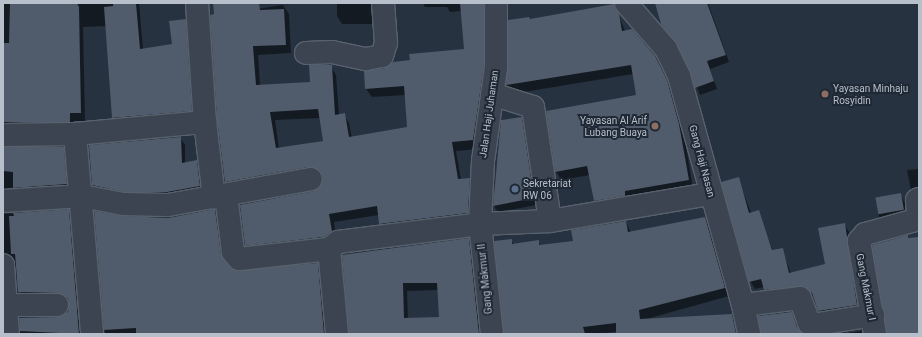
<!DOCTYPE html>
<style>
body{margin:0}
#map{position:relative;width:922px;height:337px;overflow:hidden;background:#263240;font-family:Roboto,sans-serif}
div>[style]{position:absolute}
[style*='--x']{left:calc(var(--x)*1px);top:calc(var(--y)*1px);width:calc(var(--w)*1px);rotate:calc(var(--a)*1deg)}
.shadow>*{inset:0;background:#0007}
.building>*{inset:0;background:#505b6b;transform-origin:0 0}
.roads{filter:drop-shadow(1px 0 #58626d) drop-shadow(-1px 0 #58626d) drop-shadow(0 1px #58626d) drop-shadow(0 -1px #58626d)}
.minor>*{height:22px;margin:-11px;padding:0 11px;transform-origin:11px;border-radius:11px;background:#3b4450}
.dots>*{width:11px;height:11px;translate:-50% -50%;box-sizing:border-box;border:2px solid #1f2935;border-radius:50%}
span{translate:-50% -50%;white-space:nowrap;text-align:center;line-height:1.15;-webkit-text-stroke:4px #1f2935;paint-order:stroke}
.poi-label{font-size:10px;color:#b7bfca}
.left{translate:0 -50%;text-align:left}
.right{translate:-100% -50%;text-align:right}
.street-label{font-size:10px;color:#b7bfca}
.frame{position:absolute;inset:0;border:4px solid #b7bfca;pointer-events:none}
</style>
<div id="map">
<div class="shadow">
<div style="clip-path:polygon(3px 3px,139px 3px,143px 49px,173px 45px,185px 20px,189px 27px,195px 118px,117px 125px,113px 118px,106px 26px,83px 27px,85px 121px,73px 121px,73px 129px,3px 132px)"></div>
<div style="clip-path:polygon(337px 3px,378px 3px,376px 24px,342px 24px,337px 16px)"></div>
<div style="clip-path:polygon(evenodd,423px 3px,484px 3px,488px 76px,478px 149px,456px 151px,461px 180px,469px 179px,474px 187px,473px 222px,385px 233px,379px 215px,334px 222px,336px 240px,251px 254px,246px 245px,320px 189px,324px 178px,315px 175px,231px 190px,226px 182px,211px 16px,283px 5px,289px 14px,291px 53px,258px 55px,260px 86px,311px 83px,331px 66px,336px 75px,339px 115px,344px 115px,349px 123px,352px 138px,408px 128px,406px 95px,372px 97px,366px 89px,385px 69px,465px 50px,462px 11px,450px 12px,447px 7px,425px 7px,423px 3px,320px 118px,324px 141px,279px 149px,275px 120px,320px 118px)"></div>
<div style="clip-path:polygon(667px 3px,708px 3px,729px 62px,710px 69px,717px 89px,700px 95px,680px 48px,662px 23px)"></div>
<div style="clip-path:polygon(618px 14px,625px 31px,655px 57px,672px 90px,684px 133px,693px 189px,600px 209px,595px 201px,590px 175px,561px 180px,556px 171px,637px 96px,633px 74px,512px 94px,507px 85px,509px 21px)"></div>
<div style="clip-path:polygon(521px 118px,525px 124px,537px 205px,498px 212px,494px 206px,502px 120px)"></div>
<div style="clip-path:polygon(180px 138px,185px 145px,185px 163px,197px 162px,201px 169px,204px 193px,171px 199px,97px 192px,93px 185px)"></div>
<div style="clip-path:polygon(3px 148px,63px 148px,67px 155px,70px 192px,3px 198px)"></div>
<div style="clip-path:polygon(919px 169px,919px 197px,916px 198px,911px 190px,907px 170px)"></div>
<div style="clip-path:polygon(738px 178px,751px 213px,758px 211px,773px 251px,782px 249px,791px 274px,826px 265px,844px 224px,849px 232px,861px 313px,824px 319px,810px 294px,769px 297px,764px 287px,755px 289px,750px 281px)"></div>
<div style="clip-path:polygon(900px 194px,905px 203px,908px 219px,884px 225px,879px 217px,876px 199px)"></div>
<div style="clip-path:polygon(68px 210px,73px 218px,80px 299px,23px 294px,18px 286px,15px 264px,7px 260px,3px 263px,3px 214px)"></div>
<div style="clip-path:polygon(214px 210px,218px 218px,224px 260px,234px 271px,317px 264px,322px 272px,328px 334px,105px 334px,95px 212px,122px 217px,168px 218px)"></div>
<div style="clip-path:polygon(705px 218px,710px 226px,729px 296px,643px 320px,732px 315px,736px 324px,738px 334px,735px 323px,733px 323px,736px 334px,640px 334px,639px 329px,597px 334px,517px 334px,511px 240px,514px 245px,538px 242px,541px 246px,574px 242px,626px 222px,631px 233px)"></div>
<div style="clip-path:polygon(evenodd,468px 239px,473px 247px,482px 334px,350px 334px,343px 256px,468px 239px,439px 290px,440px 318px,408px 319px,407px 291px,439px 290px)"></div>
<div style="clip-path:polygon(69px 309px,77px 309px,81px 317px,84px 334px,20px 334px,20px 318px,58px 318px,64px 316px)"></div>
<div style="clip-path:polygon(791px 313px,803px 334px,761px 334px)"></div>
<div style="clip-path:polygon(861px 331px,863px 334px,841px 334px)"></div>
</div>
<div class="building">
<div style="clip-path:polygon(10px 3px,77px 3px,79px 7px,81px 113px,70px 113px,70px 122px,3px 122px,3px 43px,9px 43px)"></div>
<div style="clip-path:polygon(113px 3px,136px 3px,140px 49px,172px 44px,169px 21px,186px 19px,192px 111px,112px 118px,104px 7px,113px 6px)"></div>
<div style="clip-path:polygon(evenodd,213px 3px,259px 3px,260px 10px,284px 9px,286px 45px,253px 46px,256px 85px,310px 82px,309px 65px,332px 65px,335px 115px,345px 113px,349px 137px,407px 127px,404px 86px,365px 89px,364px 71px,385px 68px,393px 62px,410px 60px,409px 54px,464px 49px,460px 3px,484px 3px,484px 66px,473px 140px,452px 142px,458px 179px,470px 178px,468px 213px,379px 224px,377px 206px,329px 214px,332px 231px,324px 237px,245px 246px,240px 205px,314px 191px,319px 188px,323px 177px,320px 171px,309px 167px,225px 182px,217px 119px,210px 15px,214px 14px,213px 3px,318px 109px,323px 141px,276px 148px,270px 112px,318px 109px)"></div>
<div style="clip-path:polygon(655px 3px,707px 3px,726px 55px,707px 61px,714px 81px,695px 88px,677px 44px,661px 24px)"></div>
<div style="clip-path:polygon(614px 4px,619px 14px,622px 31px,632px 29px,655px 56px,667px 80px,679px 124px,689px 180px,625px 191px,625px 196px,594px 201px,587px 166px,555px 172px,546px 111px,636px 95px,631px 65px,506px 85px,508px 20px,529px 17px,530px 19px)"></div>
<div style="clip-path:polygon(522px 117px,534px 198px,493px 206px,501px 120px)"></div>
<div style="clip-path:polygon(181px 137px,182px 163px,197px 160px,200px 186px,167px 192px,124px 192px,92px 185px,89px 145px)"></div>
<div style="clip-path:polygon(3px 147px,64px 147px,67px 184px,13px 188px,13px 172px,3px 171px)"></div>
<div style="clip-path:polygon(739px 177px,749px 213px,759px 210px,772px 250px,783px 248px,789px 273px,825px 264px,818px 228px,845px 223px,857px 305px,818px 311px,812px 293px,804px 286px,764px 290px,761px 279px,749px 282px,721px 182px)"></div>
<div style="left:901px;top:193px;width:17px;height:26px;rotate:80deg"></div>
<div style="clip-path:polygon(69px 209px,79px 334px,20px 331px,19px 318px,57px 317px,68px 312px,69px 305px,68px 298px,57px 293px,18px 292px,15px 254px,11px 254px,9px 216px,14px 216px,13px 213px)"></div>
<div style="clip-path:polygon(215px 209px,221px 254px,234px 270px,318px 263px,324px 334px,136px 334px,136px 328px,104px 330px,94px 211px,123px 216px,168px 218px)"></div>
<div style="clip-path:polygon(705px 217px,725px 288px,639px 310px,640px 319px,732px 314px,736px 334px,616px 334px,616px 323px,583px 327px,585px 334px,504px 334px,494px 241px,512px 239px,512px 244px,539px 240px,539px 245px,573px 241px,571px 230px,626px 221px,628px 232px)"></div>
<div style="clip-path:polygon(908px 235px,908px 238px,919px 237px,919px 334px,887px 334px,872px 245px)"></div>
<div style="clip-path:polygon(evenodd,469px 238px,479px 334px,349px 334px,342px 255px,469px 238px,403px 283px,437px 283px,439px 317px,404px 318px,403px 283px)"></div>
<div style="clip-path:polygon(792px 312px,797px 327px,803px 334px,761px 334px,758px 316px)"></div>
</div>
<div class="roads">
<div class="minor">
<div style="--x:197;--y:3;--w:119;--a:86.2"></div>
<div style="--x:205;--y:122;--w:76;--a:83.2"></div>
<div style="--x:626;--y:3;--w:61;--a:49"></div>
<div style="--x:666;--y:49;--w:30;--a:64"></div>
<div style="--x:679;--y:76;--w:238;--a:74.4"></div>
<div style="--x:743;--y:305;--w:30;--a:78"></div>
<div style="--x:306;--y:53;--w:26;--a:-2"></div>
<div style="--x:332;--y:52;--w:35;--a:12"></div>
<div style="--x:366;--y:59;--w:16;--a:-11"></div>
<div style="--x:382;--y:56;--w:14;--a:-73"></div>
<div style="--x:386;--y:43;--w:40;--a:-94.3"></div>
<div style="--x:492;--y:94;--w:43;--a:17.6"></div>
<div style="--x:533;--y:107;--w:115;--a:81.5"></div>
<div style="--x:75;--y:134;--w:201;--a:85.1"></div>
<div style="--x:3;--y:135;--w:72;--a:-0.8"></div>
<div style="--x:75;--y:134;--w:131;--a:-5.3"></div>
<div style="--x:226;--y:195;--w:57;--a:83"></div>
<div style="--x:233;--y:252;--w:9;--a:49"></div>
<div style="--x:239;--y:259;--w:91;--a:-6.3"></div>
<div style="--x:329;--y:249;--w:11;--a:-38"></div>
<div style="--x:338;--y:242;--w:143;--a:-7.2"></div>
<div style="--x:480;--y:224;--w:70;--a:-2.5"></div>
<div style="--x:550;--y:221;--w:162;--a:-9.6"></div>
<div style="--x:3;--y:201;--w:79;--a:-3.6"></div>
<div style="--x:82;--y:196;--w:42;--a:11"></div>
<div style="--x:123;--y:204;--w:45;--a:1.3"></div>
<div style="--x:168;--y:205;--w:145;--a:-10.3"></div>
<div style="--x:329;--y:249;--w:85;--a:84.6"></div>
<div style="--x:3;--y:265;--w:69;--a:85.9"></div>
<div style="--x:7;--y:305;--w:50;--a:0"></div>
<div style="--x:743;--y:305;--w:57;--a:-7"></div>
<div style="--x:800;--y:298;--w:27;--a:70"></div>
<div style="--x:809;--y:323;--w:4;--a:34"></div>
<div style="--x:812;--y:325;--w:62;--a:-9.3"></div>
<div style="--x:492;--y:334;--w:111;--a:-96.2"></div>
<div style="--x:480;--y:224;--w:63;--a:-87.3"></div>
<div style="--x:483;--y:161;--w:95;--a:-82.1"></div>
<div style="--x:496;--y:67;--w:64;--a:-90"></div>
<div style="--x:875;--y:334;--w:94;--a:-99.8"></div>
<div style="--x:859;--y:241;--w:9;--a:-49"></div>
<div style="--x:865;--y:234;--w:53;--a:-15.4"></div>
<div style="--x:916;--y:220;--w:4;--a:-56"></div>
<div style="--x:918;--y:217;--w:17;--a:-93"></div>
<div style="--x:917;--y:200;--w:2;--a:-27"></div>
</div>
</div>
<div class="dots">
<div style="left:825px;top:94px;background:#8d6e63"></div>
<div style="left:655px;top:126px;background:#8d6e63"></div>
<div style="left:515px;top:189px;background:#5c6f8a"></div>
</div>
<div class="poi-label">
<span class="left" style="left:833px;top:94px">Yayasan Minhaju<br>Rosyidin</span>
<span class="right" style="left:647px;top:126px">Yayasan Al Arif<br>Lubang Buaya</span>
<span class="left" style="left:523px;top:189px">Sekretariat<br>RW 06</span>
</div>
<div class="street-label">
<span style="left:489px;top:114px;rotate:-82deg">Jalan Haji Juhaman</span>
<span style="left:702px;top:161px;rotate:75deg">Gang Haji Nasan</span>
<span style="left:485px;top:279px;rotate:-96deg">Gang Makmur II</span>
<span style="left:866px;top:287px;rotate:79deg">Gang Makmur I</span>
</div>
<div class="frame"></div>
</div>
